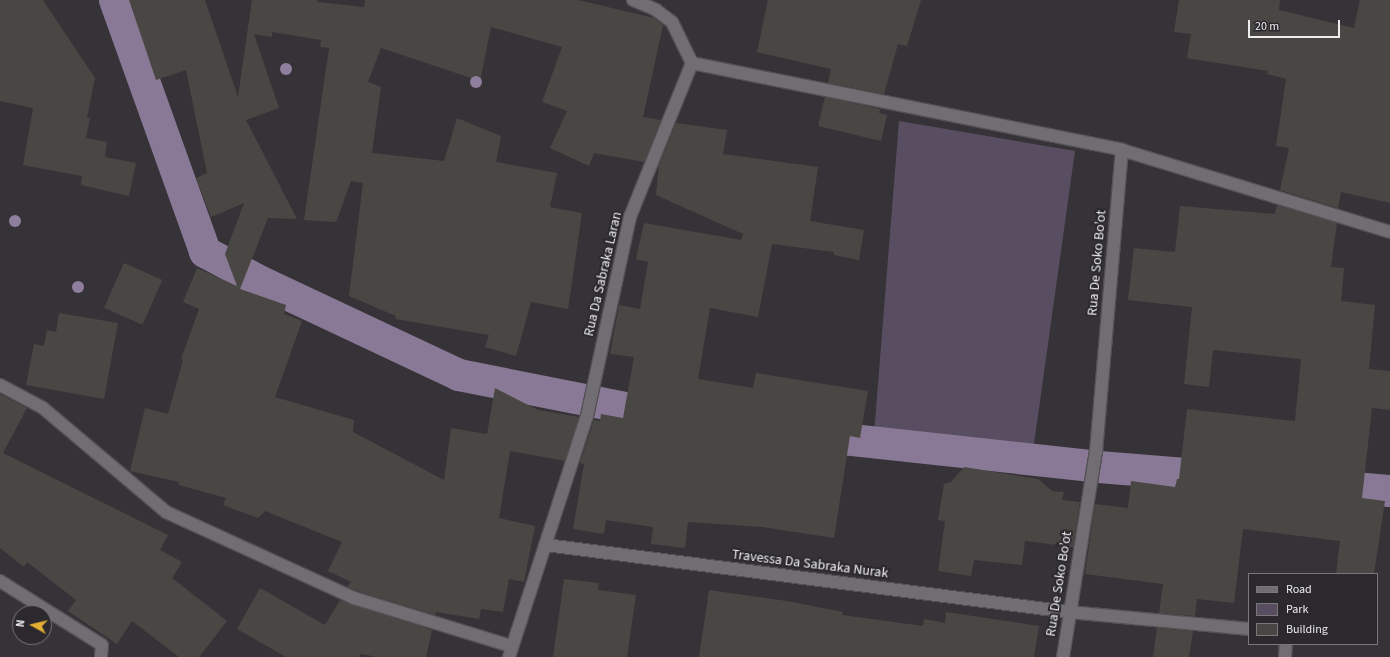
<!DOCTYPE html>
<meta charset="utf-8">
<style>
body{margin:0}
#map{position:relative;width:1390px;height:657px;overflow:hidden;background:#353337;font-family:"Source Sans 3",sans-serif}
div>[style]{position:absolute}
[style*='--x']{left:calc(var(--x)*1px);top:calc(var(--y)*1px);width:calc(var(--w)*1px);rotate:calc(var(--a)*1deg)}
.green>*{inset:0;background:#594e61}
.canal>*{height:32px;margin:-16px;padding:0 16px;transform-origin:16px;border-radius:16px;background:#8a7996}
.building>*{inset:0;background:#494743;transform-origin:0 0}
.roads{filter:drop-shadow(1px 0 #535155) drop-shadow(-1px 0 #535155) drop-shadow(0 1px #535155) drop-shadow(0 -1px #535155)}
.street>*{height:12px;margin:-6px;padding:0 6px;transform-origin:6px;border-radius:6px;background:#716e73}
.trees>*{width:12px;height:12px;margin:-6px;border-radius:50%;background:#8f7e9d}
span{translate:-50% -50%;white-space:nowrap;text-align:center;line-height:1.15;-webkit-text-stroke:4px #2b292d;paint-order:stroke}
.street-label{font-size:14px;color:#ecebee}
.legend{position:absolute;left:1248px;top:573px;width:130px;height:72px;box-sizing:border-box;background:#2b292d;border:1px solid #78777a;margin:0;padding:5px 7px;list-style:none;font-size:12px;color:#ecebee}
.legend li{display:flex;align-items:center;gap:8px;height:20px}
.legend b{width:20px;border:1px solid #78777a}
.north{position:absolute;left:12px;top:605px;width:40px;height:40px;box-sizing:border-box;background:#2b292d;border:1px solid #78777a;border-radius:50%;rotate:278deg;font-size:11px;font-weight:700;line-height:16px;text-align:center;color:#ecebee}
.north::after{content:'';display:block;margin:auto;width:14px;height:18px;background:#e2ae34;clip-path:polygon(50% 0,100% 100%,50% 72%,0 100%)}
.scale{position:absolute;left:1248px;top:20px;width:92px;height:18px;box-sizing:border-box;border:2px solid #ecebee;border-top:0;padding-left:5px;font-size:12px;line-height:14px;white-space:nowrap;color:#ecebee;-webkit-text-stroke:3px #2b292d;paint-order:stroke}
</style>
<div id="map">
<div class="green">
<div style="clip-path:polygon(899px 121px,1075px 151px,1034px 444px,874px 434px)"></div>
</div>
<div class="canal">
<div style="--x:115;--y:0;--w:268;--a:70.3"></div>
<div style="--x:205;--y:252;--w:61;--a:28.2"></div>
<div style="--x:259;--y:281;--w:221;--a:25.2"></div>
<div style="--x:459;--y:375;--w:212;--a:11.2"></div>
<div style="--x:806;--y:435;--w:295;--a:6.2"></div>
<div style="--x:1099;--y:467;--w:124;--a:4.6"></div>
<div style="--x:1319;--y:485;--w:71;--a:4.8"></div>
</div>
<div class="building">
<div style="clip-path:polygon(0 0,43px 0,95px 78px,87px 117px,90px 118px,86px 138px,107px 142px,105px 157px,136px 163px,129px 196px,81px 185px,82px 176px,23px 165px,33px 108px,0 101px)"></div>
<div style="clip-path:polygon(129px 0,205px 0,238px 97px,252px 0,317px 0,317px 2px,364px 7px,365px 0,578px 0,654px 18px,663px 25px,643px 117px,661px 120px,644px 162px,594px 153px,589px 166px,550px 148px,567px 111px,542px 102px,562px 47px,491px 27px,480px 81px,381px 48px,368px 82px,381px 87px,372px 153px,444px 161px,457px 118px,501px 136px,496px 162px,557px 173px,550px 207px,582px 213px,568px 309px,531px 302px,516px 356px,485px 347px,489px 335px,395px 319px,396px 316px,349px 296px,363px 183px,351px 181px,336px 222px,304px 220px,329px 48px,320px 47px,321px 40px,272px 32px,272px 37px,254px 34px,279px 108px,246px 120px,297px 219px,268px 218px,240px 289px,286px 305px,284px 314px,302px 321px,275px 397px,354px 420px,353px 432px,444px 480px,451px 428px,487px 434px,495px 388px,538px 410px,579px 417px,565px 461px,510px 451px,499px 518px,535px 526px,524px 582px,509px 579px,503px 612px,481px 609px,479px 619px,436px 612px,435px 615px,357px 591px,347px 587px,351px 582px,328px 571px,342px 542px,265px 511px,258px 518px,223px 505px,226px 498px,179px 485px,179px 482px,130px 471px,145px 408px,168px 414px,183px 360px,181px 359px,199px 309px,183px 302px,197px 268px,237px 286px,225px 254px,244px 203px,211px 217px,196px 178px,207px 173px,186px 70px,156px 80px)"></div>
<div style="clip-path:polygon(768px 0,921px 0,907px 46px,898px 44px,884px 94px,828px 83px,831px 69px,757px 52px)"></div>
<div style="clip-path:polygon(1179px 0,1280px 0,1279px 10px,1354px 28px,1360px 0,1390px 0,1390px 203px,1341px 192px,1338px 208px,1280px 190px,1289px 148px,1276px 146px,1286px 79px,1267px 74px,1268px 71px,1187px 58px,1191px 34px,1174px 32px)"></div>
<div style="clip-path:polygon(825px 97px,880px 109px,879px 113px,887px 115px,881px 141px,818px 126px)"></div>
<div style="clip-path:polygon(676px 123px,727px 130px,723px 154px,818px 167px,810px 221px,864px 230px,859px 260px,834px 255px,834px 252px,772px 244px,758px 317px,710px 308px,698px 379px,753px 388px,756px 373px,868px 391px,860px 438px,850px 436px,834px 538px,762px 527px,688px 522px,685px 548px,651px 544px,653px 527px,606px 520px,604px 534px,573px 529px,584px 464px,580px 463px,594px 420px,600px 421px,601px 414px,623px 418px,634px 357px,610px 354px,619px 305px,640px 309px,648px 262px,636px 259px,644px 223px,741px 240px,743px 234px,656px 195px,659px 165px)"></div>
<div style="clip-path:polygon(1277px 205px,1337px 223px,1331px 267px,1344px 268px,1341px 301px,1375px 305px,1369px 369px,1390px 371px,1390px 410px,1372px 408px,1362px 498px,1385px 501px,1374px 574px,1336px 574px,1340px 541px,1243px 529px,1234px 603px,1197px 599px,1195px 616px,1159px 613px,1163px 584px,1085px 574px,1095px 504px,1128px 508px,1131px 481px,1175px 487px,1177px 479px,1179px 479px,1187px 409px,1295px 421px,1301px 359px,1213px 350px,1209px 387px,1184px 384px,1192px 307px,1128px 300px,1134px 248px,1175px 252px,1180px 206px,1275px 214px)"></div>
<div style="left:124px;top:263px;width:42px;height:49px;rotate:24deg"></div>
<div style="clip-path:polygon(59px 313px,118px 323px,104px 399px,26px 385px,34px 344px,44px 346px,47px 330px,56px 332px)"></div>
<div style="clip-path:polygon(0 394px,27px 408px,3px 453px,168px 535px,160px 550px,182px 562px,172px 578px,227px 621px,199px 657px,179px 657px,132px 621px,117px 644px,68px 611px,76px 600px,27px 562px,24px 567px,0 548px)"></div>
<div style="clip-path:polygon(964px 467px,1038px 479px,1052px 491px,1064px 492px,1062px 500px,1080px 502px,1073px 547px,1025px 541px,1022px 565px,974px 560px,971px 576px,938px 571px,945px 521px,938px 520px,944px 484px,951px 482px)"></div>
<div style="clip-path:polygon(564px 579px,599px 583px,598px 590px,636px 595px,627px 657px,553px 657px)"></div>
<div style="clip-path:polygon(260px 588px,325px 625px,340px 600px,432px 630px,426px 657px,377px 657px,361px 654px,359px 657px,286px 657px,237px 629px)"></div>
<div style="clip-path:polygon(709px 590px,787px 601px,843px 612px,842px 615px,923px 626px,924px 619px,945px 623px,946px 612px,1039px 626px,1034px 657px,699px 657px)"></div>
<div style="clip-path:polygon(1157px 628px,1193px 631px,1189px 657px,1153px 657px)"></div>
</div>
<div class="roads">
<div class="street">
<div style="--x:633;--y:0;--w:25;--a:23"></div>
<div style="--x:656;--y:10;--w:20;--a:37"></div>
<div style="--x:672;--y:22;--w:46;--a:64"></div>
<div style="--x:692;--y:63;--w:439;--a:11.4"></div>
<div style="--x:0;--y:385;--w:49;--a:28.1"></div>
<div style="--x:43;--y:408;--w:161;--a:40.2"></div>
<div style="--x:166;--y:512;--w:207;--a:24.6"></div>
<div style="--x:354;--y:598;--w:164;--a:17"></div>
<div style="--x:546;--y:545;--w:527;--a:7.3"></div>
<div style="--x:1069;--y:612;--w:181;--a:5.4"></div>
<div style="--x:0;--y:581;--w:120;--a:32.1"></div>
<div style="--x:102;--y:645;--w:12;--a:95"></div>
<div style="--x:509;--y:657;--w:253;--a:-72.1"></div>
<div style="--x:587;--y:416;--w:204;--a:-77.8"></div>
<div style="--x:630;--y:217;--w:166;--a:-68.1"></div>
<div style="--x:1063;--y:657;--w:208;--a:-80.9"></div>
<div style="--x:1096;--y:452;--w:303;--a:-85.1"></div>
<div style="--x:1122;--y:150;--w:280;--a:17"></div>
<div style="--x:1285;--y:657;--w:13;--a:-86"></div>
</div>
</div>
<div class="trees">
<div style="left:286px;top:69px"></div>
<div style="left:476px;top:82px"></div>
<div style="left:15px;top:221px"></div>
<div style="left:78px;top:287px"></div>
</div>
<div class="street-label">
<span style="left:1097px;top:263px;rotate:-85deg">Rua De Soko Bo’ot</span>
<span style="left:603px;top:274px;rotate:-77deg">Rua Da Sabraka Laran</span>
<span style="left:810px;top:564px;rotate:7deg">Travessa Da Sabraka Nurak</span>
<span style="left:1059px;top:584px;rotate:-81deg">Rua De Soko Bo’ot</span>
</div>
<ul class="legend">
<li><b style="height:5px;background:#716e73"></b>Road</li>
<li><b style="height:11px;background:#594e61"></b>Park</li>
<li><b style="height:11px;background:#494743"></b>Building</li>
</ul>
<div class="north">N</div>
<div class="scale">20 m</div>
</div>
